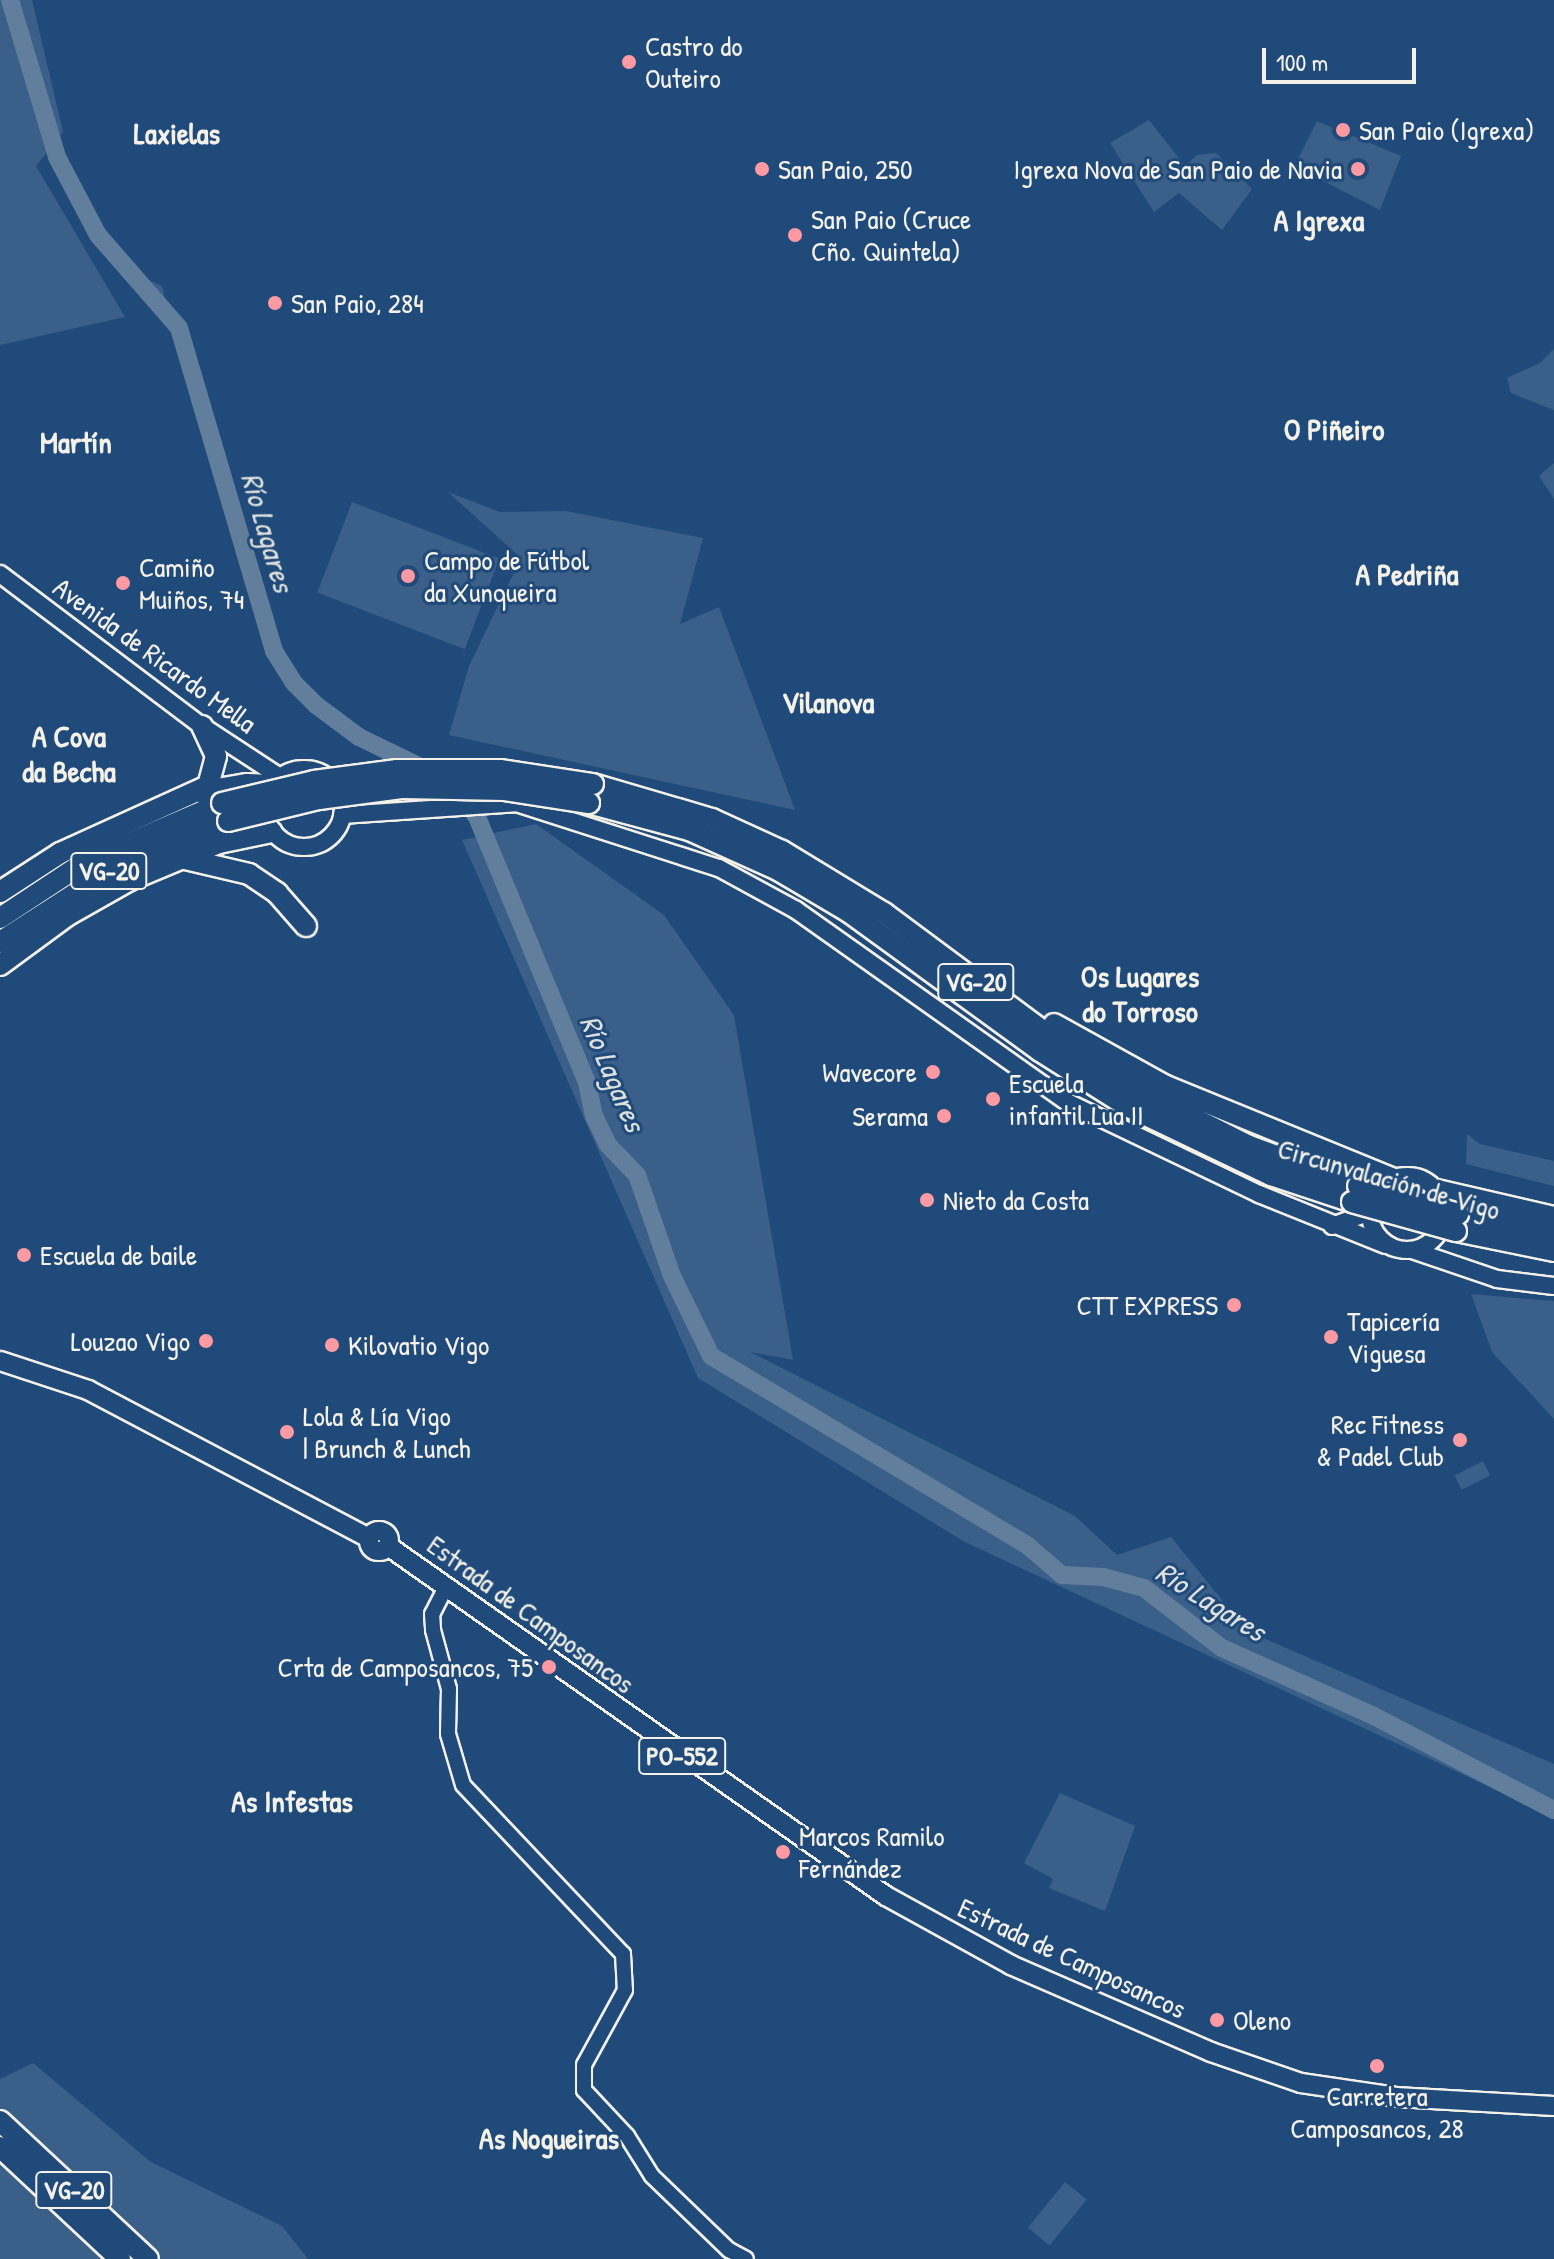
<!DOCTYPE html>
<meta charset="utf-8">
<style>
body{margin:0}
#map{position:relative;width:1554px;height:2259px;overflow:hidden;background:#1f4a7a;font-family:"Patrick Hand",sans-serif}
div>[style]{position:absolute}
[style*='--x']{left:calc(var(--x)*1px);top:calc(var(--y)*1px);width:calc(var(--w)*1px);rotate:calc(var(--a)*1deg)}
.green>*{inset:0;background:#3a5f88;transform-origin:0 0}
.river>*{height:18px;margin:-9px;padding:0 9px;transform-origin:9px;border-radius:9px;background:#627e9d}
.roads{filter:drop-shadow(2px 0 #f4f1e8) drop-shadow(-2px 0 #f4f1e8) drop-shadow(0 2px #f4f1e8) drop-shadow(0 -2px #f4f1e8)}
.tertiary>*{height:14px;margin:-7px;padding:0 7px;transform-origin:7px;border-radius:7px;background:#1f4a7a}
.secondary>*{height:16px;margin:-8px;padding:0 8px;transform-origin:8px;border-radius:8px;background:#1f4a7a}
.secondary>.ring{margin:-8px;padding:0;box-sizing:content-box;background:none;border:16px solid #1f4a7a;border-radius:50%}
.primary>*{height:18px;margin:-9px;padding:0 9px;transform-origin:9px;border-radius:9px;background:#1f4a7a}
.primary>.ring{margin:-9px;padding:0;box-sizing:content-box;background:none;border:18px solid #1f4a7a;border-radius:50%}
.motorway>*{height:20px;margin:-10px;padding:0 10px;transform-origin:10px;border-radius:10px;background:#1f4a7a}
.bridges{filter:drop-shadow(2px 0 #f4f1e8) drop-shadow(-2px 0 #f4f1e8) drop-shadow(0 2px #f4f1e8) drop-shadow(0 -2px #f4f1e8)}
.motorway-bridge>*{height:20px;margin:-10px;padding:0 10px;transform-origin:10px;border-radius:10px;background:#1f4a7a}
.dots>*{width:22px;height:22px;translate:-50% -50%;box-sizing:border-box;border:4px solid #1f4a7a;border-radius:50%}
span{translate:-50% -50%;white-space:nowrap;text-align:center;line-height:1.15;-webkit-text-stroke:6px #1f4a7a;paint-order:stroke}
.shield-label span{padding:2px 6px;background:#1f4a7a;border:2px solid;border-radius:6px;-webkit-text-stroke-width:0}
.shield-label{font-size:26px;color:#f4f1e8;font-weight:700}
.poi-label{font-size:28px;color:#f4f1e8}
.left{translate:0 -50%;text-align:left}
.right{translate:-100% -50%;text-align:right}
.street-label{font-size:28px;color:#f4f1e8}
.neighbourhood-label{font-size:30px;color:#f4f1e8;font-weight:700}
.water-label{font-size:30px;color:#dee0dd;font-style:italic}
.scale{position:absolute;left:1262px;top:48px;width:154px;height:36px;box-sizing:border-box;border:4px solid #f4f1e8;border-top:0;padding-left:10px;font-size:24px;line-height:28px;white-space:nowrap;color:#f4f1e8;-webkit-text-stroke:6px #1f4a7a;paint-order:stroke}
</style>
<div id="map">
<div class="green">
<div style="clip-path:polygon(0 0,32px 0,63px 132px,36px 166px,125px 317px,0 345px)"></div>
<div style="clip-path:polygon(1149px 120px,1185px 166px,1197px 155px,1216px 153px,1252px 189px,1222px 230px,1179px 193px,1154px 212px,1110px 143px)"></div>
<div style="clip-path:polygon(1317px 121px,1401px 156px,1380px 210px,1319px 179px,1298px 159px)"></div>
<div style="clip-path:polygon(138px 275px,162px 286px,168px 311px,152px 301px)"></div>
<div style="clip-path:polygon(1554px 349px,1554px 410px,1511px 393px,1507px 378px,1540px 363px)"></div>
<div style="clip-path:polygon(1554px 463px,1554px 499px,1539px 476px)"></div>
<div style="clip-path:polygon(448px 492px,500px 512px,566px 511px,703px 538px,680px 624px,719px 607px,795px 810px,449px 735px,469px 666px,521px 558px)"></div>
<div style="left:352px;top:502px;width:158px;height:97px;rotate:21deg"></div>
<div style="clip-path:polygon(536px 824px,664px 915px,734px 1015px,793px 1360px,750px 1352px,1075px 1516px,1117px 1555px,1171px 1537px,1247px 1631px,1554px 1764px,1554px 1817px,963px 1541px,698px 1378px,462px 840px)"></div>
<div style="clip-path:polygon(1467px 1134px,1480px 1144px,1554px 1161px,1554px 1186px,1466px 1164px)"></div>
<div style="clip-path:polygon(1471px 1294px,1554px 1301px,1554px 1419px,1492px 1352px)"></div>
<div style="left:1483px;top:1461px;width:16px;height:32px;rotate:63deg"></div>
<div style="clip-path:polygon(1060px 1793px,1135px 1826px,1105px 1911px,1049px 1888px,1053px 1879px,1024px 1863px)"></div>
<div style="clip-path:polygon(33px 2063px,151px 2162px,282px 2226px,308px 2259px,0 2259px,0 2079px)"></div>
<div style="left:1065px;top:2182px;width:28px;height:59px;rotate:39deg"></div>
</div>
<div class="river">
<div style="--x:10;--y:0;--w:164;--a:73.3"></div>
<div style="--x:57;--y:157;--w:88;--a:62.3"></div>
<div style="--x:98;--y:235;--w:123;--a:48.9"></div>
<div style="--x:179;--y:328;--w:337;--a:73.6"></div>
<div style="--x:274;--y:651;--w:39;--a:58"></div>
<div style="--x:295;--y:684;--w:30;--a:45"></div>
<div style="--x:316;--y:705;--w:54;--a:36.7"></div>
<div style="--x:359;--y:737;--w:78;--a:25.9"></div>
<div style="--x:461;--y:797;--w:26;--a:51"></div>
<div style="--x:477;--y:817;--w:288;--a:67.5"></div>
<div style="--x:587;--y:1083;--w:34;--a:78"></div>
<div style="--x:594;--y:1116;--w:32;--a:64"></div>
<div style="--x:608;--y:1145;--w:42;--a:46"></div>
<div style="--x:637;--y:1175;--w:107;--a:70.9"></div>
<div style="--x:672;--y:1276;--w:89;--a:64"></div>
<div style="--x:711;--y:1356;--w:370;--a:30.9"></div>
<div style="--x:1028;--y:1546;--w:45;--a:40.5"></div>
<div style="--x:1062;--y:1575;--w:41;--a:2.8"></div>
<div style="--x:1103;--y:1577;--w:42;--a:15"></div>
<div style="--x:1144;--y:1588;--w:98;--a:37.6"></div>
<div style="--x:1222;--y:1648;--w:164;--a:24.1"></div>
<div style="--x:1372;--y:1715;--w:205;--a:27.6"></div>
</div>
<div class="roads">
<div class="tertiary">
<div style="--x:446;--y:1587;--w:30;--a:117"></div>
<div style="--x:432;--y:1614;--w:16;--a:86"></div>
<div style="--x:433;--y:1630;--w:61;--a:74.8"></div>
<div style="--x:449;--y:1689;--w:45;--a:91.3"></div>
<div style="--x:448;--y:1734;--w:53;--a:73.6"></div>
<div style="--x:463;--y:1785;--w:233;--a:46.6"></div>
<div style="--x:623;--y:1954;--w:36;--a:87"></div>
<div style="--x:625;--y:1990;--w:85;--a:118.7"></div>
<div style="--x:584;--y:2065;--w:25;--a:90"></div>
<div style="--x:584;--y:2090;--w:63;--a:46.9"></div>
<div style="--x:627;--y:2136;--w:47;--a:58"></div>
<div style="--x:652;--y:2176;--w:107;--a:43.9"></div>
<div style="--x:729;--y:2250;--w:19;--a:28"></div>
</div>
<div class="secondary">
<div style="--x:0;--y:574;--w:253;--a:37"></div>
<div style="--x:202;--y:726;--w:93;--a:33.2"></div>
<div class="ring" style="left:265px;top:769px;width:62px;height:62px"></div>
<div style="--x:342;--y:815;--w:174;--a:-3.9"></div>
<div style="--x:516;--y:803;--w:213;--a:17.8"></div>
<div style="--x:719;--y:868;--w:88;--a:28.6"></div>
<div style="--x:796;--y:910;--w:334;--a:35.3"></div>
<div style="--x:1069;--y:1103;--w:211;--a:25.6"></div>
<div style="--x:1259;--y:1194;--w:136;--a:22"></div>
<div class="ring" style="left:1370px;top:1176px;width:58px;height:58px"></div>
<div style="--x:1332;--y:1226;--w:40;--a:-20.2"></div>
<div style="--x:1412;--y:1250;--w:90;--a:18.8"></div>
<div style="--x:1497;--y:1279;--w:57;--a:7"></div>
</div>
<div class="primary">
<div style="--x:0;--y:1361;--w:93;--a:18.2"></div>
<div style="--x:88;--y:1390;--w:318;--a:27.8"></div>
<div class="ring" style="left:369px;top:1531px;width:2px;height:2px"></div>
<div style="--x:388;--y:1546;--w:609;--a:35.1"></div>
<div style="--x:886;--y:1896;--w:143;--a:28.9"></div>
<div style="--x:1011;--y:1965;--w:218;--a:23.5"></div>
<div style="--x:1211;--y:2052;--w:95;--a:19"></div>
<div style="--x:1301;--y:2083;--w:96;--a:8.4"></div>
<div style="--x:1396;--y:2097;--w:158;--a:3.3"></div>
</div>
<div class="motorway">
<div style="--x:593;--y:784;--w:124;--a:16.4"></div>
<div style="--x:712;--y:819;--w:77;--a:24.6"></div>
<div style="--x:782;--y:851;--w:119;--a:31.3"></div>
<div style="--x:884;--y:913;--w:203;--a:36.6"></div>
<div style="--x:1047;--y:1034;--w:105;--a:31.7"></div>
<div style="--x:1136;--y:1089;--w:127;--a:26.8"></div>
<div style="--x:1249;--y:1146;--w:116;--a:20.2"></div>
<div style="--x:200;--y:792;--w:48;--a:-9.7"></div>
<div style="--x:247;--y:784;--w:25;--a:2"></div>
<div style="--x:589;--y:803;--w:104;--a:15.1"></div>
<div style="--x:689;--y:830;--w:98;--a:24.2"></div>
<div style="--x:778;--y:870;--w:82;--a:30.6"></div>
<div style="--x:849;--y:912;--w:236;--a:36"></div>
<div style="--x:1040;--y:1051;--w:103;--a:32.3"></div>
<div style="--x:1127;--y:1106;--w:160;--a:25.6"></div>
<div style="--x:1271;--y:1175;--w:85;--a:18.4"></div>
<div style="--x:181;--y:858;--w:70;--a:13.2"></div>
<div style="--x:249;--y:874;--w:34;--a:34"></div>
<div style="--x:277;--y:893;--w:44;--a:48.7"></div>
<div style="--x:0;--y:892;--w:72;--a:-33"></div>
<div style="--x:60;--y:853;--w:162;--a:-24.4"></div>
<div style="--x:208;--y:786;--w:31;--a:-75"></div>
<div style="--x:216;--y:756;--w:33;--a:-115"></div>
<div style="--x:0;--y:918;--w:102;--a:-33.4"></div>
<div style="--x:85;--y:862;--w:149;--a:-23.3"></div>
<div style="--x:0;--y:942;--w:143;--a:-32.7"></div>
<div style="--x:120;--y:865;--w:117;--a:-22.2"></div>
<div style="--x:0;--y:965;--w:84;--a:-36.3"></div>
<div style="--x:68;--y:915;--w:71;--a:-29.4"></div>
<div style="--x:130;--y:880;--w:96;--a:-22.6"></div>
<div style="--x:219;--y:843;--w:54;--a:-11.7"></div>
<div style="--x:1054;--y:1024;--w:128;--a:29"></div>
<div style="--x:1166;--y:1086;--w:244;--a:22.2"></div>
<div style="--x:1437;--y:1190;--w:120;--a:13"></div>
<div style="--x:1458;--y:1214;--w:98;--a:11.2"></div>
<div style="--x:1456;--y:1231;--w:100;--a:11.5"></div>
<div style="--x:0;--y:2121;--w:202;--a:43"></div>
<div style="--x:0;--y:2147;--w:164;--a:43"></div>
</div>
</div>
<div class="bridges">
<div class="motorway-bridge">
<div style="--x:222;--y:803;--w:95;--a:-13.4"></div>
<div style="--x:314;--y:781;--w:84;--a:-7.5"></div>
<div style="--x:397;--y:770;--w:103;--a:0"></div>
<div style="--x:500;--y:770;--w:94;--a:8.6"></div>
<div style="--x:228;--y:821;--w:94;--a:-13.6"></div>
<div style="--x:319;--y:799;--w:85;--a:-7.5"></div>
<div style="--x:403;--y:788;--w:102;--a:1.1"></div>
<div style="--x:505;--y:790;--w:85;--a:8.8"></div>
<div style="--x:1358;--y:1186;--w:104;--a:15.6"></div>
<div style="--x:1352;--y:1202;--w:108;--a:15.6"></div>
</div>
</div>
<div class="dots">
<div style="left:629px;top:62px;background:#ff9aa2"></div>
<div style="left:1343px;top:130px;background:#ff9aa2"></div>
<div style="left:762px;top:169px;background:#ff9aa2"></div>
<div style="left:1358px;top:169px;background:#ff9aa2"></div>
<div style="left:795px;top:235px;background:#ff9aa2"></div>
<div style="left:275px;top:303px;background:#ff9aa2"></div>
<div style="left:408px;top:576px;background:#ff9aa2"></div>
<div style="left:123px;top:583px;background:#ff9aa2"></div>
<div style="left:933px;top:1072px;background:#ff9aa2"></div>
<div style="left:993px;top:1099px;background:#ff9aa2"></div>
<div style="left:944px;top:1116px;background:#ff9aa2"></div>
<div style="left:927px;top:1200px;background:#ff9aa2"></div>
<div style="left:24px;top:1255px;background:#ff9aa2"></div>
<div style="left:1234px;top:1305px;background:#ff9aa2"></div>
<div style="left:1331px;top:1337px;background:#ff9aa2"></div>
<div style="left:206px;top:1341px;background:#ff9aa2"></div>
<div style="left:332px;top:1345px;background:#ff9aa2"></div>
<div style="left:287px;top:1432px;background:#ff9aa2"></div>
<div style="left:1460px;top:1440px;background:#ff9aa2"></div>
<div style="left:549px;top:1667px;background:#ff9aa2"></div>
<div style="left:783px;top:1852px;background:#ff9aa2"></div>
<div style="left:1217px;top:2020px;background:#ff9aa2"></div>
<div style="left:1377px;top:2066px;background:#ff9aa2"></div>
</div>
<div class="shield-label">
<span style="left:109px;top:871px">VG-20</span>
<span style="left:976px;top:982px">VG-20</span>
<span style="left:682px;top:1756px">PO-552</span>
<span style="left:74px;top:2190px">VG-20</span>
</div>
<div class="poi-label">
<span class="left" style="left:645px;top:62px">Castro do<br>Outeiro</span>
<span class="left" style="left:1359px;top:130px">San Paio (Igrexa)</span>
<span class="left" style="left:778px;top:169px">San Paio, 250</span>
<span class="right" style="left:1342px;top:169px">Igrexa Nova de San Paio de Navia</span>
<span class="left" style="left:811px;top:235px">San Paio (Cruce<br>Cño. Quintela)</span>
<span class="left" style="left:291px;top:303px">San Paio, 284</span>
<span class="left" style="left:424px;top:576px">Campo de Fútbol<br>da Xunqueira</span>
<span class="left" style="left:139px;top:583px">Camiño<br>Muiños, 74</span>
<span class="right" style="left:917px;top:1072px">Wavecore</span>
<span class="left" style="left:1009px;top:1099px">Escuela<br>infantil Lua II</span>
<span class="right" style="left:928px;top:1116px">Serama</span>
<span class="left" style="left:943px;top:1200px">Nieto da Costa</span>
<span class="left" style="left:40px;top:1255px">Escuela de baile</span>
<span class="right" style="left:1218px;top:1305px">CTT EXPRESS</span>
<span class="left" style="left:1347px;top:1337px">Tapicería<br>Viguesa</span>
<span class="right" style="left:190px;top:1341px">Louzao Vigo</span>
<span class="left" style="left:348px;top:1345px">Kilovatio Vigo</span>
<span class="left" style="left:303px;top:1432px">Lola &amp; Lía Vigo<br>| Brunch &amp; Lunch</span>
<span class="right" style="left:1444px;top:1440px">Rec Fitness<br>&amp; Padel Club</span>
<span class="right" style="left:533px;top:1667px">Crta de Camposancos, 75</span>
<span class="left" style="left:799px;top:1852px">Marcos Ramilo<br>Fernández</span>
<span class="left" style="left:1233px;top:2020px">Oleno</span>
<span style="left:1377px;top:2112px">Carretera<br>Camposancos, 28</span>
</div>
<div class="street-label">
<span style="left:155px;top:655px;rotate:36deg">Avenida de Ricardo Mella</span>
<span style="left:1389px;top:1179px;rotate:16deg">Circunvalación de Vigo</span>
<span style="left:531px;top:1614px;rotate:36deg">Estrada de Camposancos</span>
<span style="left:1072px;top:1958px;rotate:25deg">Estrada de Camposancos</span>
</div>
<div class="neighbourhood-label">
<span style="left:177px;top:133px">Laxielas</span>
<span style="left:1319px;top:220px">A Igrexa</span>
<span style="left:1334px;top:429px">O Piñeiro</span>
<span style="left:76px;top:442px">Martín</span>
<span style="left:1407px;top:574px">A Pedriña</span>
<span style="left:828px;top:702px">Vilanova</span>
<span style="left:69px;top:753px">A Cova<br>da Becha</span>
<span style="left:1140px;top:993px">Os Lugares<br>do Torroso</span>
<span style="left:292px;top:1801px">As Infestas</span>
<span style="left:549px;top:2138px">As Nogueiras</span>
</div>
<div class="water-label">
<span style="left:268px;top:532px;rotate:74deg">Río Lagares</span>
<span style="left:613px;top:1073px;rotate:67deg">Río Lagares</span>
<span style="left:1211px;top:1601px;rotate:32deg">Río Lagares</span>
</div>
<div class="scale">100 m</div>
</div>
